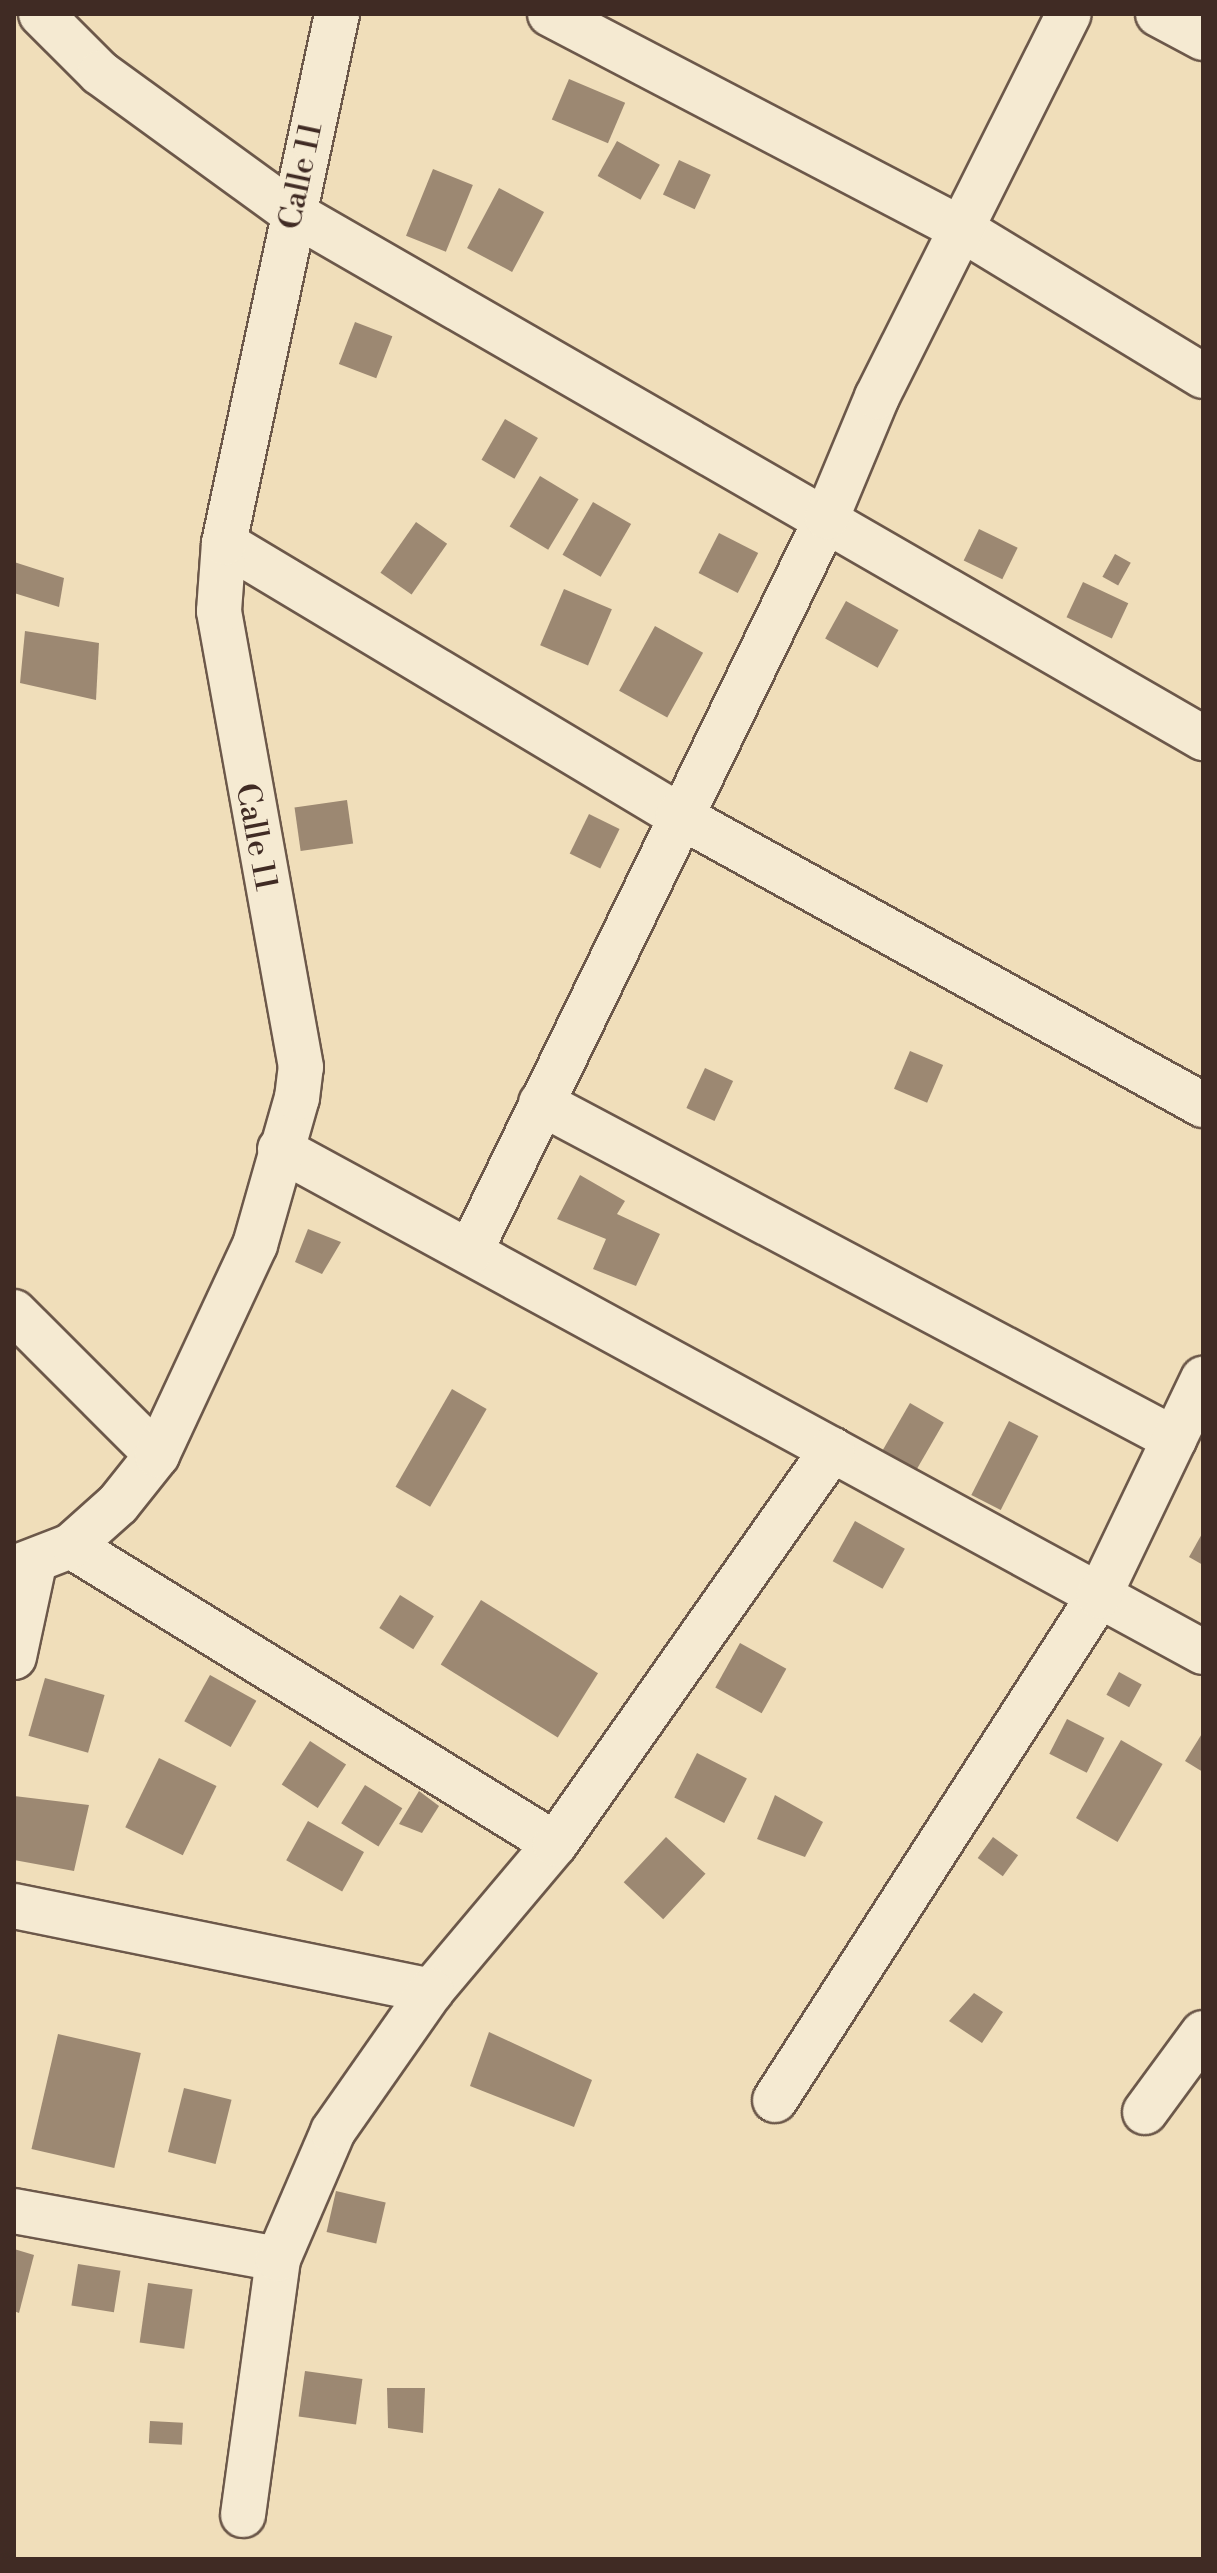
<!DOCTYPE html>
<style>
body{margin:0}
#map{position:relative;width:1217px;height:2573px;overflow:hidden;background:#f0deba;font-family:"Libre Bodoni",serif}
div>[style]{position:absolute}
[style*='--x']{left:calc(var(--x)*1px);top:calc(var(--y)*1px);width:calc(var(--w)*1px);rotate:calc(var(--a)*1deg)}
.building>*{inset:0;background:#9c8872;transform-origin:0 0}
.roads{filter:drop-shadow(2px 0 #6c584a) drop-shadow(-2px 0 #6c584a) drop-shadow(0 2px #6c584a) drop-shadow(0 -2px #6c584a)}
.minor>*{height:44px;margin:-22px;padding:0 22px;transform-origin:22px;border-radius:22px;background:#f5ead2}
span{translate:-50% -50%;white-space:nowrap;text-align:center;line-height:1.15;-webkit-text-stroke:7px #f5ead2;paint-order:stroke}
.street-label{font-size:32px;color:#402b24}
.frame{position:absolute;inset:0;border:16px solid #402b24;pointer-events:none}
</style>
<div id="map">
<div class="building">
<div style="left:569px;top:79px;width:61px;height:44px;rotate:23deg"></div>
<div style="left:617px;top:141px;width:49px;height:40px;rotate:29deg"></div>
<div style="left:679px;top:160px;width:35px;height:38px;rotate:25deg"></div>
<div style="left:433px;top:169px;width:43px;height:72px;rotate:22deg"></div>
<div style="left:499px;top:188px;width:51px;height:68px;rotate:28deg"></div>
<div style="left:355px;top:322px;width:40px;height:45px;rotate:21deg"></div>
<div style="left:505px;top:419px;width:38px;height:47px;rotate:30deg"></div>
<div style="left:540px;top:476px;width:45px;height:59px;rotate:31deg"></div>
<div style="left:593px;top:502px;width:44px;height:61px;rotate:30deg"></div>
<div style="left:416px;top:522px;width:38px;height:62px;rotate:35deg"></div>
<div style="left:979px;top:529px;width:43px;height:35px;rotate:26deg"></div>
<div style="left:719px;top:533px;width:44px;height:45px;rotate:27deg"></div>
<div style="left:1115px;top:554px;width:18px;height:26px;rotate:29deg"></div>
<div style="clip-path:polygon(14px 562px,64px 578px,59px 607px,14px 593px)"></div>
<div style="left:1083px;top:582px;width:50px;height:39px;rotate:25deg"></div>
<div style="left:564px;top:589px;width:52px;height:61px;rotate:23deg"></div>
<div style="left:846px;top:601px;width:60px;height:43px;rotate:29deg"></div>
<div style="left:655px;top:626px;width:55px;height:74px;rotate:29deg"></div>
<div style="clip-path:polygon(25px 631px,99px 643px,96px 700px,20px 683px)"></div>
<div style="left:347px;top:800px;width:44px;height:53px;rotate:82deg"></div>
<div style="left:589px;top:814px;width:34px;height:44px;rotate:26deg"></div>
<div style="left:910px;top:1051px;width:36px;height:41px;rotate:23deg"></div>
<div style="left:705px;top:1068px;width:31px;height:44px;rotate:25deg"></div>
<div style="clip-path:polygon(580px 1175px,625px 1201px,617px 1214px,660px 1234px,636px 1286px,593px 1269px,606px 1239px,557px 1219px)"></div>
<div style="clip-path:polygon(308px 1229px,341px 1242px,322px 1274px,295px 1262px)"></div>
<div style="left:452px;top:1389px;width:40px;height:113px;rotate:30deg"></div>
<div style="left:910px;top:1403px;width:39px;height:57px;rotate:30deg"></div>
<div style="left:1009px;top:1421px;width:33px;height:83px;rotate:27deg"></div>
<div style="left:855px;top:1521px;width:57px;height:46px;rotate:29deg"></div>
<div style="clip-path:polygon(1203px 1532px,1203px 1565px,1189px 1557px)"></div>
<div style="left:400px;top:1595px;width:40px;height:39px;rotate:32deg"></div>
<div style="left:481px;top:1600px;width:138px;height:76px;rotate:32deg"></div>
<div style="left:740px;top:1643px;width:53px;height:51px;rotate:29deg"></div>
<div style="left:1119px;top:1672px;width:26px;height:26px;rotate:29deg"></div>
<div style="left:210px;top:1675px;width:53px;height:53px;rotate:29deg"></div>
<div style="left:45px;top:1678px;width:62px;height:60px;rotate:16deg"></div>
<div style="left:1067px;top:1719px;width:42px;height:39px;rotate:27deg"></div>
<div style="clip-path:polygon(1203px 1732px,1203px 1772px,1185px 1761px)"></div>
<div style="left:1121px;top:1740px;width:48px;height:90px;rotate:30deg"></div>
<div style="left:310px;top:1741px;width:43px;height:52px;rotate:33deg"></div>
<div style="left:697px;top:1753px;width:56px;height:50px;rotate:27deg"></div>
<div style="left:159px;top:1758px;width:64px;height:77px;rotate:26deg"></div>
<div style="left:365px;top:1785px;width:44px;height:45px;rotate:32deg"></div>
<div style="clip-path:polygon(419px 1791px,439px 1806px,422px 1833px,399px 1824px)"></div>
<div style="clip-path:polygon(775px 1795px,823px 1822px,805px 1857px,757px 1839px)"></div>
<div style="clip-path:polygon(14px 1796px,89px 1805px,74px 1871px,14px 1860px)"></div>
<div style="left:308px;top:1821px;width:64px;height:45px;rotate:29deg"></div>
<div style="left:666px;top:1837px;width:54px;height:62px;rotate:43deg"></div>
<div style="left:993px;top:1837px;width:31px;height:26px;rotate:36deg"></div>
<div style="clip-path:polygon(974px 1993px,1003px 2012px,982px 2043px,949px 2021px)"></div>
<div style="clip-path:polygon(489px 2032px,592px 2080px,574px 2127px,470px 2086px)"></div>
<div style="left:58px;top:2034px;width:85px;height:118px;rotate:13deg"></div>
<div style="left:184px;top:2088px;width:49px;height:66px;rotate:14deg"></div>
<div style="left:336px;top:2191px;width:51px;height:42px;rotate:13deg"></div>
<div style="clip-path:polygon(14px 2249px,34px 2255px,19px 2313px,14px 2311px)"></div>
<div style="left:78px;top:2264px;width:43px;height:42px;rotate:9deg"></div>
<div style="left:148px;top:2283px;width:45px;height:60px;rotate:8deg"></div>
<div style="left:305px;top:2371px;width:58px;height:46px;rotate:8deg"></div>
<div style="clip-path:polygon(387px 2388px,425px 2388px,423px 2433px,388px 2428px)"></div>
<div style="left:150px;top:2421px;width:33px;height:22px;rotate:3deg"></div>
</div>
<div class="roads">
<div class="minor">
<div style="--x:41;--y:14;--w:83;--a:45"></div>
<div style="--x:100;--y:73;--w:238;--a:36"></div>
<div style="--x:293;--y:213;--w:1051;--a:29.98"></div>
<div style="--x:550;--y:14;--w:466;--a:27.6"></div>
<div style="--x:963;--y:230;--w:281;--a:31.3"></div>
<div style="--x:1158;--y:14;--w:51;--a:28.1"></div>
<div style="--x:224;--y:543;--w:529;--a:30.93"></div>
<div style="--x:678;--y:815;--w:600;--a:28.92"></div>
<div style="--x:541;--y:1103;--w:717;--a:27.96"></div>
<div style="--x:280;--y:1149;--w:1051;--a:28.59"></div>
<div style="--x:470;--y:1252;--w:817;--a:-64.09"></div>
<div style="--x:827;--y:517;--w:130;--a:-67.4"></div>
<div style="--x:877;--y:397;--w:428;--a:-63.4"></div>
<div style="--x:14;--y:1312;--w:202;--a:45"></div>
<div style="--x:71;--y:1546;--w:568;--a:31.62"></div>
<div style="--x:14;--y:1568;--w:61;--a:-21.1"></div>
<div style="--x:71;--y:1546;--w:63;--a:-41.8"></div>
<div style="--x:118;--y:1504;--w:63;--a:-51.5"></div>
<div style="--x:157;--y:1455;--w:232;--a:-65"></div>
<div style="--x:255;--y:1245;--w:153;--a:-74.1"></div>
<div style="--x:297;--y:1098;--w:31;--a:-83"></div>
<div style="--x:301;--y:1067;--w:463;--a:-100.2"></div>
<div style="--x:219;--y:611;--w:68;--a:-85.8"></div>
<div style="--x:224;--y:543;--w:541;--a:-77.94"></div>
<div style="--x:14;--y:1657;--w:95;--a:-77.9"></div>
<div style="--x:14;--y:1906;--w:426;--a:11.5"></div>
<div style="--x:431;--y:1991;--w:192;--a:-49.9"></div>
<div style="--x:555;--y:1844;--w:482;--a:-54.9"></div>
<div style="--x:775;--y:2100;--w:599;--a:-57.26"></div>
<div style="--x:1099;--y:1596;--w:241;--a:-64.4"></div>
<div style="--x:1145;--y:2112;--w:98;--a:-53.7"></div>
<div style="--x:14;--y:2211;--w:268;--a:10.3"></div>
<div style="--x:243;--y:2515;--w:258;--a:-82.2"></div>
<div style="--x:278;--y:2259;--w:139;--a:-66.7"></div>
<div style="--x:333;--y:2131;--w:171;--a:-55"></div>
</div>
</div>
<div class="street-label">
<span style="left:301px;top:176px;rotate:-78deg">Calle 11</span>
<span style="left:256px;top:837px;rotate:79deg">Calle 11</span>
</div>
<div class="frame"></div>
</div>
